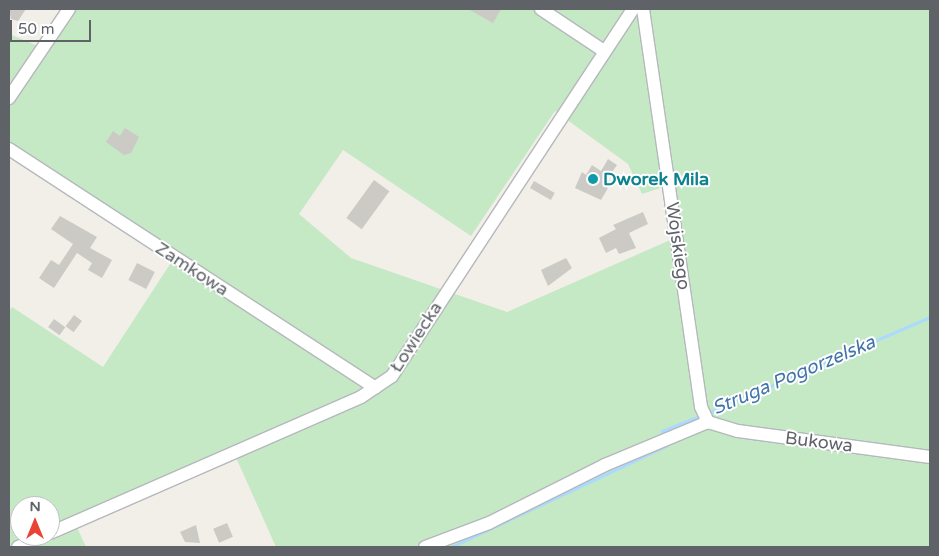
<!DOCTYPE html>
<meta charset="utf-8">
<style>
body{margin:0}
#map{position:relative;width:939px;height:556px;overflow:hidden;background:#f1efe8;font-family:"Varela Round",sans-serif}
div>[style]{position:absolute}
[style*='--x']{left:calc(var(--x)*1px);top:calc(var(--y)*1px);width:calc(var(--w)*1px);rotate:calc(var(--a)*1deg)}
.green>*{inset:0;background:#c5e8c5}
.stream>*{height:3px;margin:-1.5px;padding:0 1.5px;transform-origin:1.5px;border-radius:1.5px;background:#aadaff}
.building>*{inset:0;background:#cccac5;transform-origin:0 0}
.roads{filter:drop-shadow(1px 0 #b5b8bc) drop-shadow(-1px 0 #b5b8bc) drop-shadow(0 1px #b5b8bc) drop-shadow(0 -1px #b5b8bc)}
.minor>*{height:12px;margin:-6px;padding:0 6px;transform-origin:6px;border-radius:6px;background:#fff}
.dots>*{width:14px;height:14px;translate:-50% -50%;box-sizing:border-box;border:2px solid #fff;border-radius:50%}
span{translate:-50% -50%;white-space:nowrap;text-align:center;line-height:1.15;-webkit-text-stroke:4px #fff;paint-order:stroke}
.culture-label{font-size:18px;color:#0d838f;font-weight:700}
.left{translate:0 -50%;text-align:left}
.street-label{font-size:18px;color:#5f6368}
.water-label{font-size:19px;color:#4174aa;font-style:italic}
.frame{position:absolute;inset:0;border:10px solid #5f6368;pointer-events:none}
.north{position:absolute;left:10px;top:496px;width:50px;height:50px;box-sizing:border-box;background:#fff;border:1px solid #bfc1c3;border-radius:50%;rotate:0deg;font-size:14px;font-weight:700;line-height:20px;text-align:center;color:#5f6368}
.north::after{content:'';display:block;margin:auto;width:18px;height:22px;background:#ea4335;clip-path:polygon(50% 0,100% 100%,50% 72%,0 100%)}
.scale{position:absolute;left:10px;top:20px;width:81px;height:22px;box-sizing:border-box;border:2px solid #5f6368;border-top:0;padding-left:6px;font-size:15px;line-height:18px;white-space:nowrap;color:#5f6368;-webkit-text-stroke:4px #fff;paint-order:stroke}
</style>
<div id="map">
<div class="green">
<div style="clip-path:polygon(evenodd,69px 9px,930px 9px,930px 547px,276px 547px,234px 453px,75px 523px,86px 547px,9px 547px,9px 311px,12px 307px,103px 367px,174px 258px,9px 149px,9px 34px,43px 48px,69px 9px,555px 111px,628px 164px,642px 194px,670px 185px,677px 237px,507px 312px,351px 258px,299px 214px,343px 150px,471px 236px,555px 111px,69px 9px,20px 506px,50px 506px,50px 536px,20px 536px,20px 506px)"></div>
</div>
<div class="stream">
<div style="--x:708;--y:413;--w:242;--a:-23.4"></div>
<div style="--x:662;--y:436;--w:5;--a:-90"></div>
<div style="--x:662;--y:431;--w:43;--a:-21.8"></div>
<div style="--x:451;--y:547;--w:238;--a:-25.2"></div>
</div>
<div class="building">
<div style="clip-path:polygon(9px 9px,26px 9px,18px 21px,11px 19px)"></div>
<div style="clip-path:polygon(468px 9px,501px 9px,493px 23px)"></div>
<div style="clip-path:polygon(125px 128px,139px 137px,131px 153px,124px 155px,106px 142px,113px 131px,120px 136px)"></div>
<div style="clip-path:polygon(608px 159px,617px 165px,603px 185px,608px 188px,601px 200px,575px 188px,582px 172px,586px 175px,592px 165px,601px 171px)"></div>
<div style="left:374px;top:180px;width:19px;height:47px;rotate:36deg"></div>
<div style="left:534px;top:181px;width:24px;height:8px;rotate:30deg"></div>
<div style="clip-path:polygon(643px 212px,648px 224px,629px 233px,636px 248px,619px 254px,616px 248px,606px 253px,599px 238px,616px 229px,613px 225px)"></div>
<div style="clip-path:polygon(60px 216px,97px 237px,90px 248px,112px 260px,102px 278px,88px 270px,92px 263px,77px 253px,54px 288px,39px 278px,51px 260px,59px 265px,73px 244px,51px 229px)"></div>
<div style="clip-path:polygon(566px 258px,572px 268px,548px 286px,541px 270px)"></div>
<div style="left:137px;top:263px;width:20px;height:19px;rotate:27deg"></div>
<div style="left:74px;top:315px;width:10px;height:14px;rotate:37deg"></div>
<div style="left:54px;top:319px;width:14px;height:10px;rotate:36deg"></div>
<div style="left:227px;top:523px;width:15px;height:15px;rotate:67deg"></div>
<div style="clip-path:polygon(196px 525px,200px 543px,185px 542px,180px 532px)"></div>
</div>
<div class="roads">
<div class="minor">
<div style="--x:541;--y:9;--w:76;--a:33.7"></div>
<div style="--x:643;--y:9;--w:402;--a:81.7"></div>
<div style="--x:701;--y:407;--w:17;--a:65"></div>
<div style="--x:9;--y:98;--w:107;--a:-56"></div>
<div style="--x:9;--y:149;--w:437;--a:33.1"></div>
<div style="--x:708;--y:422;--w:31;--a:17"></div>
<div style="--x:738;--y:431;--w:194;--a:7.7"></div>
<div style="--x:50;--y:533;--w:339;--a:-23.6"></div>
<div style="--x:361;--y:397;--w:37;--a:-34"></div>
<div style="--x:392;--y:376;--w:439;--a:-56.7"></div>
<div style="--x:18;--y:547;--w:28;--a:-23"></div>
<div style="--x:425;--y:547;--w:68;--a:-20.6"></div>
<div style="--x:489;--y:523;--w:130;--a:-26.6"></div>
<div style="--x:605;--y:465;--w:112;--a:-22.7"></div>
</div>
</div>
<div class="dots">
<div style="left:593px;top:179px;background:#0f9aa8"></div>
</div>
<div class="culture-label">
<span class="left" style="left:603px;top:179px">Dworek Mila</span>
</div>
<div class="street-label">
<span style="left:678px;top:246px;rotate:82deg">Wojskiego</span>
<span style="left:192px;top:269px;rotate:33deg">Zamkowa</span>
<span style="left:416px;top:337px;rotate:-57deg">Łowiecka</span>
<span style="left:819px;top:442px;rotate:7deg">Bukowa</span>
</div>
<div class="water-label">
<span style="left:794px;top:376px;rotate:-23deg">Struga Pogorzelska</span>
</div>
<div class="frame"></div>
<div class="north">N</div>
<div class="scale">50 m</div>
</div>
